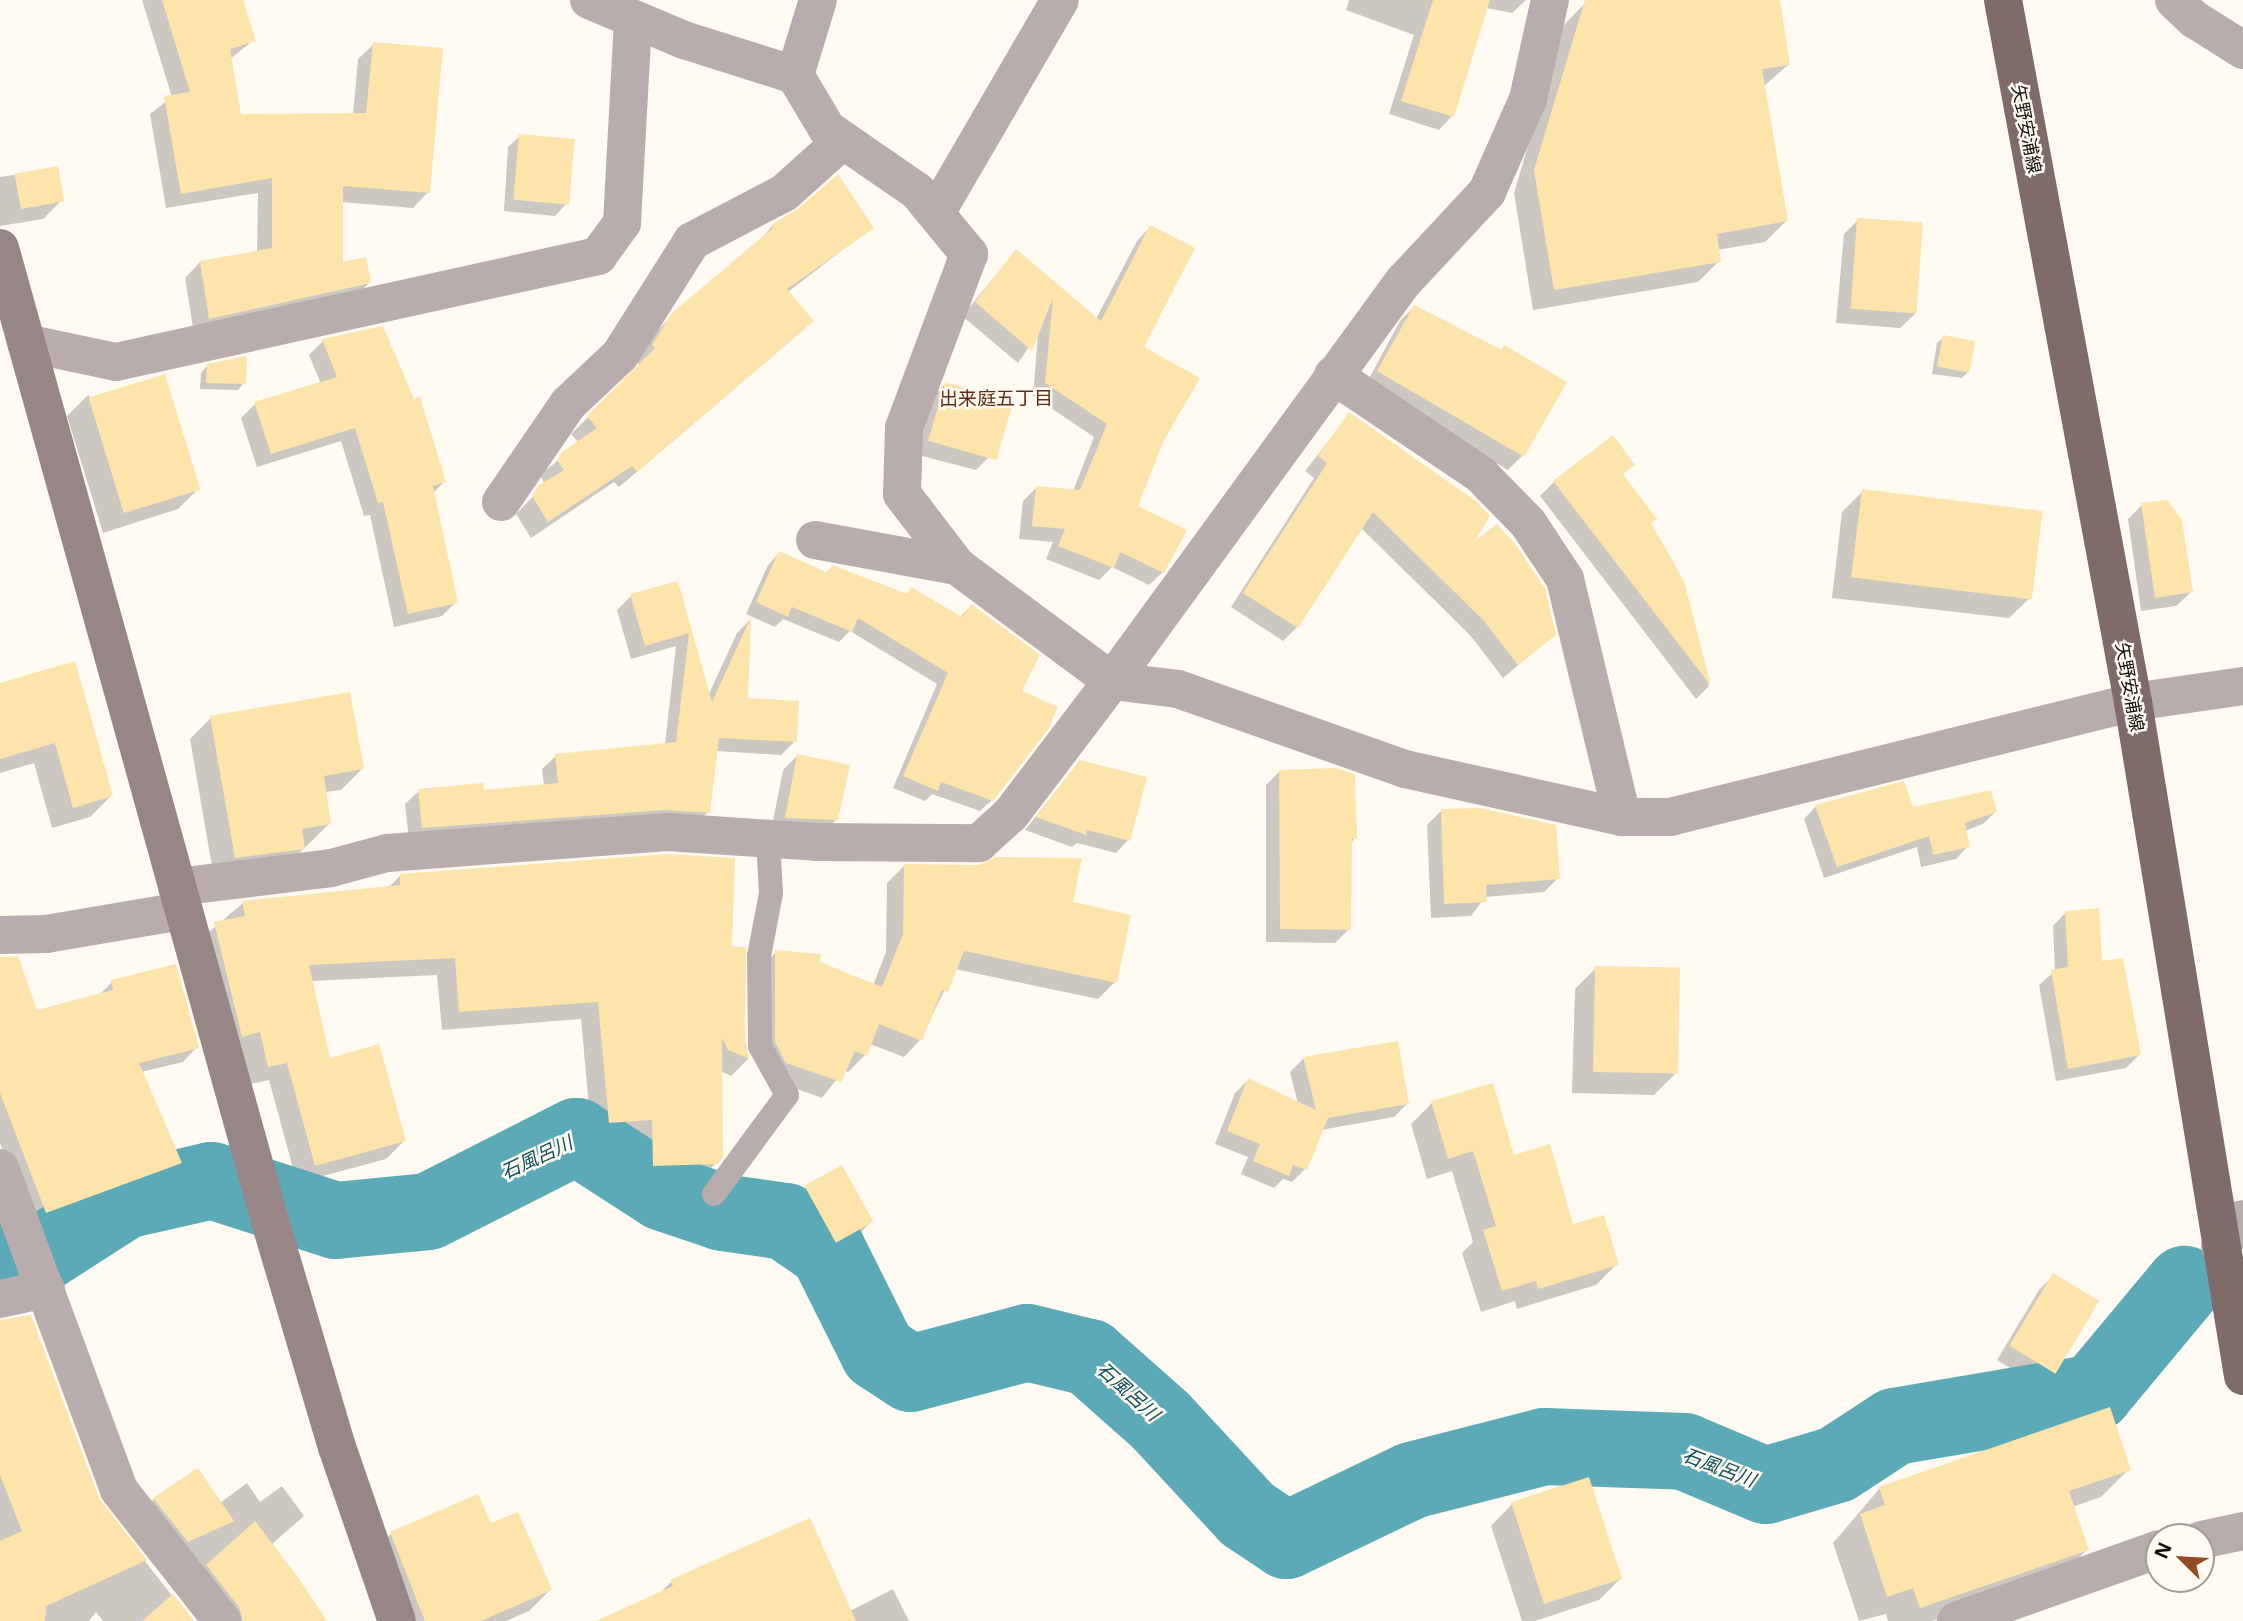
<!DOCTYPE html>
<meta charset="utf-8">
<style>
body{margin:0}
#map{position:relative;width:2243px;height:1621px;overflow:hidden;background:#fffbf2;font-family:"Noto Sans","Noto Sans JP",sans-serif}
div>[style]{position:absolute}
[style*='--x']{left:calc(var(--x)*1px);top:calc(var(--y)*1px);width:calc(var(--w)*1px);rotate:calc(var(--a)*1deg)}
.shadow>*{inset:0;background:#0003}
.river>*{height:77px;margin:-38.5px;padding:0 38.5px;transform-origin:38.5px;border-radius:38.5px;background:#5ca9b7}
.building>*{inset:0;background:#fce4aa;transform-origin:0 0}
.lane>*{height:24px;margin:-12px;padding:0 12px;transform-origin:12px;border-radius:12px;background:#b8acac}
.street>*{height:38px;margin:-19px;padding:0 19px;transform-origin:19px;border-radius:19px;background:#b8acac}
.secondary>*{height:38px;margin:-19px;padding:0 19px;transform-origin:19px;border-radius:19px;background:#978685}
.primary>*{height:38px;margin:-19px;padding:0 19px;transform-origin:19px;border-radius:19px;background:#806a6a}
span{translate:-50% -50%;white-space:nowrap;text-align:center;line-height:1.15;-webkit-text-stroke:5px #fffbf2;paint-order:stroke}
.street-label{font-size:18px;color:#120f07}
.neighbourhood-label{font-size:19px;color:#5e2f12}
.water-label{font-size:19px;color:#0b505b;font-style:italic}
.north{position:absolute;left:2145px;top:1523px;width:70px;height:70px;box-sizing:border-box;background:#fffbf2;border:2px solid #a09d94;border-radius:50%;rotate:294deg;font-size:19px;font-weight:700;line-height:28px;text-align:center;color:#120f07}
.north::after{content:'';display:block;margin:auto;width:24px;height:32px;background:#914c22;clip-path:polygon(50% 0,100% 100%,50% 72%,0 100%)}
</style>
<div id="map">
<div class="shadow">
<div style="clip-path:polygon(142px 0,242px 0,254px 40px,230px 59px,240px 116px,353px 115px,358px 59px,374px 44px,428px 192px,413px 208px,341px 202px,341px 264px,369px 283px,354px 298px,194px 334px,185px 278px,200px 262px,257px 252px,258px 193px,166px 208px,150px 114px,172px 97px)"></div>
<div style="clip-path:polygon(1349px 0,1526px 0,1512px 13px,1486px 8px,1452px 116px,1439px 130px,1389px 114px,1414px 35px,1346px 10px)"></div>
<div style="clip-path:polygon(1604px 0,1778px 0,1789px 64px,1764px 86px,1786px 221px,1765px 242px,1717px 250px,1719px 261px,1698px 282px,1533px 310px,1514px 193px,1564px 25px,1585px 3px)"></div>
<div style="clip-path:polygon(520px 136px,566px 204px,555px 216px,504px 211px,508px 147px)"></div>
<div style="clip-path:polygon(57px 168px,62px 200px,43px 219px,0 226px,0 177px)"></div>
<div style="clip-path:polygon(799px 211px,872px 227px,788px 292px,795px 337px,619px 487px,614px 482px,531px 538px,516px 514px,545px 484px,541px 477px,545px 471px,579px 443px,571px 434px,640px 366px,637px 362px,656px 332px,673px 315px,756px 245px,772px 226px)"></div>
<div style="clip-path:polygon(1858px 220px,1915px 314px,1900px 328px,1836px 323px,1844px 234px)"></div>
<div style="clip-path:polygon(1150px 227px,1142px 347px,1162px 441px,1136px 507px,1163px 572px,1149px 585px,1112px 567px,1099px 580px,1046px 559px,1053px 542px,1019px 539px,1023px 501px,1036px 488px,1073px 491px,1094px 437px,1033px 396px,1038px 334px,1018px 363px,962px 316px,1016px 251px,1096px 319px,1137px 241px)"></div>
<div style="clip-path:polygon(1414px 307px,1565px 383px,1522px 456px,1508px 470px,1365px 386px,1400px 321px)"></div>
<div style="clip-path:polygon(1944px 337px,1968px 372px,1962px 378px,1932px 374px,1937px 343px)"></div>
<div style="clip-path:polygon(323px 341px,444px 482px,433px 493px,456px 602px,442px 616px,394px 627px,370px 515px,364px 516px,341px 441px,257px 467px,241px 418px,255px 404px,321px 384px,309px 355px)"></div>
<div style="clip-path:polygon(207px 366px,244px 383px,238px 390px,200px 389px,201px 373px)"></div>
<div style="clip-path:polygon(945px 384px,990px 456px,976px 470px,914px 454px,931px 398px)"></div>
<div style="clip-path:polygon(88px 395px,199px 488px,178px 509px,103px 533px,67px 416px)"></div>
<div style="clip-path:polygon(1349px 415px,1554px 635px,1503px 678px,1470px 635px,1361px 528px,1297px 627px,1283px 641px,1231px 607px,1314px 478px,1305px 471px)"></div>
<div style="clip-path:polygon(1633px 464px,1622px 475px,1682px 581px,1709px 686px,1696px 699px,1540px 496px,1554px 482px)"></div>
<div style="clip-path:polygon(1863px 491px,2031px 597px,2009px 618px,1832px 598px,1842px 512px)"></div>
<div style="clip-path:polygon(2142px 505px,2191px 592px,2176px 606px,2141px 611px,2128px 519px)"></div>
<div style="clip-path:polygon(779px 553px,825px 574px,832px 567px,905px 595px,912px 589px,959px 618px,971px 606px,1019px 691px,992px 800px,980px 811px,932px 794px,925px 801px,893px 788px,937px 684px,850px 631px,839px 642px,783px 619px,775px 627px,746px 614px,768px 565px)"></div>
<div style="clip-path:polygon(677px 583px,708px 696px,737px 633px,749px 621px,747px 700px,795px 741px,781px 755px,716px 751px,708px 812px,694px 826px,409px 841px,405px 804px,419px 791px,482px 792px,544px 786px,542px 769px,556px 756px,665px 745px,676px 646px,631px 659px,617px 610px,631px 596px)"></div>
<div style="clip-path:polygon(0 685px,111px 796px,90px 817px,52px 828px,34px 763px,0 773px)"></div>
<div style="clip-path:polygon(211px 718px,362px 769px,341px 790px,325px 792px,330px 823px,282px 870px,214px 878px,190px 739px)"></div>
<div style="clip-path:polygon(797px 756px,837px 819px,822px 834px,771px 831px,783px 770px)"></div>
<div style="clip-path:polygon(1080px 761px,1128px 840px,1116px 853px,1077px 843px,1072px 847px,1025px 830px)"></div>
<div style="clip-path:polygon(1280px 771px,1355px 838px,1351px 843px,1349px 929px,1335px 943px,1266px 942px,1266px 785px)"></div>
<div style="clip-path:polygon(1816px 806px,1995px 812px,1983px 824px,1965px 831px,1968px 846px,1956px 859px,1921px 867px,1917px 847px,1824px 878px,1804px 819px)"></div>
<div style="clip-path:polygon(1441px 811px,1558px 878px,1544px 892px,1485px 897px,1471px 916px,1431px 918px,1427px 825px)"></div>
<div style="clip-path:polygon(904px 866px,1071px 904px,1115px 982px,1098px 999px,955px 969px,920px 1040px,904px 1057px,870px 1044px,865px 1055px,848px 1072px,844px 1070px,822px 1098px,769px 1079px,759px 969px,776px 952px,873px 986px,886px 952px,887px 883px)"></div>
<div style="clip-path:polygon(400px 876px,730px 947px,748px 1059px,731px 1076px,720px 1071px,716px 1163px,698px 1181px,636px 1183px,634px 1137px,592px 1140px,581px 1019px,442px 1030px,437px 975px,311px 981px,329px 1060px,404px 1141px,386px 1159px,297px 1183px,269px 1080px,250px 1084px,197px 942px,243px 903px,388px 888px)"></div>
<div style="clip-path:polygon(2066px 912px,2101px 963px,2139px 1055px,2126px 1068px,2056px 1081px,2039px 985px,2055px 971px,2053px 926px)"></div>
<div style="clip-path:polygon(0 959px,36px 1012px,98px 996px,112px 982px,197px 1047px,183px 1062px,141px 1072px,180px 1162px,166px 1176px,31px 1226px,0 1143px)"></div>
<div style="clip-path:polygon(1596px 968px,1675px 1074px,1654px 1095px,1572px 1093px,1575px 989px)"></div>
<div style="clip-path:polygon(1397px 1043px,1407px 1104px,1394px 1117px,1321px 1130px,1305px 1169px,1292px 1182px,1283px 1179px,1274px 1188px,1241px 1174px,1248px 1157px,1215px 1144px,1235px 1093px,1248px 1080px,1298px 1104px,1290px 1072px,1303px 1059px)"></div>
<div style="clip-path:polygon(1432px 1103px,1572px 1227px,1617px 1264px,1596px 1285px,1517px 1309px,1515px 1301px,1481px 1312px,1462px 1253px,1473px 1242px,1452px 1171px,1427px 1179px,1411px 1124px)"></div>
<div style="clip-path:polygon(841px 1167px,871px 1222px,857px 1236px,821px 1256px,792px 1202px)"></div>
<div style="clip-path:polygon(2053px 1276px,2055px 1373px,2041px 1387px,1997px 1360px,2039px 1290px)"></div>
<div style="clip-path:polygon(0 1321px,100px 1504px,192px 1621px,103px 1621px,96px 1612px,89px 1621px,0 1621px)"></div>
<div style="clip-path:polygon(2129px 1469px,2101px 1497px,2072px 1507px,2087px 1550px,2059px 1577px,1932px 1621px,1888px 1621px,1886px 1614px,1859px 1621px,1833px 1543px,1880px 1488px)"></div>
<div style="clip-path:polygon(247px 1483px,260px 1502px,282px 1486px,304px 1516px,271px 1545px,324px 1621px,225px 1621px,140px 1513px,154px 1499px,220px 1503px)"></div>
<div style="clip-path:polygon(477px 1496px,490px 1525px,550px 1590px,529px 1611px,506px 1621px,396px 1621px,369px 1555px,391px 1534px)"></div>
<div style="clip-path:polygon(1512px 1504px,1620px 1579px,1599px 1600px,1535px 1621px,1522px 1621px,1491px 1526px)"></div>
<div style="clip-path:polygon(671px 1582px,850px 1611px,893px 1589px,909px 1621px,601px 1621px,658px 1595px)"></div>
</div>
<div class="river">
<div style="--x:0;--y:1262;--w:26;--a:2"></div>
<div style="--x:26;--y:1263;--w:117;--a:-32.7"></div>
<div style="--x:124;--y:1200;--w:89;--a:-12.9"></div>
<div style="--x:211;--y:1180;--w:130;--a:17.9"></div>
<div style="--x:335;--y:1220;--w:93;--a:-5.5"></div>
<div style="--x:428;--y:1211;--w:166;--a:-26.9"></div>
<div style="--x:576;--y:1136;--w:103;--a:32.8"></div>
<div style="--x:663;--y:1192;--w:62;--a:18.7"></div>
<div style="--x:722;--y:1212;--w:64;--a:8.1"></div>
<div style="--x:785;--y:1221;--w:51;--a:34.6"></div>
<div style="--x:827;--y:1250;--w:114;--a:63.4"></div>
<div style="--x:878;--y:1352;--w:38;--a:33"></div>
<div style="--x:910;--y:1373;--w:121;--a:-14.8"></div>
<div style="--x:1027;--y:1342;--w:64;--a:13.6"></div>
<div style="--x:1089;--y:1357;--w:95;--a:41.6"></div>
<div style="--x:1160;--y:1420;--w:128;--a:47.2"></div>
<div style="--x:1247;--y:1514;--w:47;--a:33.7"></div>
<div style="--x:1286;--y:1540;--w:139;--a:-25.6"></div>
<div style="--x:1411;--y:1480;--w:137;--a:-14.3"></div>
<div style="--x:1544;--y:1446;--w:140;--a:2"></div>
<div style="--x:1684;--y:1451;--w:88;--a:22.8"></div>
<div style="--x:1765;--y:1485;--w:74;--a:-16.5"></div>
<div style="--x:1836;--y:1464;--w:69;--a:-33.2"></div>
<div style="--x:1894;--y:1426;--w:203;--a:-9.6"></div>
<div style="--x:2094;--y:1392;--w:141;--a:-50.2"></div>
</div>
<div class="building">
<div style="clip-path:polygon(162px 0,243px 0,256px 41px,230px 49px,241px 114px,366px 113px,373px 42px,443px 48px,430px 193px,343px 186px,343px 262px,366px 257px,371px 283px,209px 319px,200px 261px,272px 248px,272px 178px,181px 194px,164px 96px,190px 92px)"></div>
<div style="clip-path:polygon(1433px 0,1490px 0,1454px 117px,1401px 101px)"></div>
<div style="clip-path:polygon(1585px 0,1780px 0,1790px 65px,1762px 69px,1788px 221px,1717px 234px,1721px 262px,1554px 290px,1534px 170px)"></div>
<div style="left:519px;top:134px;width:56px;height:66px;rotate:5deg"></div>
<div style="left:58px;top:166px;width:36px;height:44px;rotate:80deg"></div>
<div style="clip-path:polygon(838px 174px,874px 228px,787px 289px,814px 321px,637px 472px,632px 466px,548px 522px,532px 496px,539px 485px,564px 470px,557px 460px,562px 452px,597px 428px,587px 416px,655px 348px,652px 345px,672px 313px,773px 228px,771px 225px,798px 209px)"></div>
<div style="left:1857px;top:218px;width:66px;height:91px;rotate:4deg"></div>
<div style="clip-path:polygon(1150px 225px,1195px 248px,1144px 347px,1200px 378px,1163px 442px,1138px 506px,1187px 530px,1164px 573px,1120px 552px,1114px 568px,1058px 546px,1065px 529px,1032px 526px,1036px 486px,1080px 490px,1107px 424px,1045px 383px,1053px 298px,1032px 351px,975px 302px,1016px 249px,1101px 321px)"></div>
<div style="clip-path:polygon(1414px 305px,1502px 350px,1504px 345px,1567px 382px,1524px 457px,1377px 371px)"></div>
<div style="clip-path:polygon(383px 326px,414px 399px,420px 397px,446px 482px,433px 486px,458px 603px,408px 614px,383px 502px,378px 503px,355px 428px,271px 454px,254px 402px,337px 377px,322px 339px)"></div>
<div style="left:1943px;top:335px;width:33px;height:32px;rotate:11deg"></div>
<div style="clip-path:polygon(247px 356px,246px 384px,206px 383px,207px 364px)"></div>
<div style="left:165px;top:374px;width:121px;height:80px;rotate:73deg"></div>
<div style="left:945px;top:382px;width:71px;height:61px;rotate:16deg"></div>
<div style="clip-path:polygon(1349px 412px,1477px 502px,1490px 516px,1475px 541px,1497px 524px,1515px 544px,1545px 588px,1556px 635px,1518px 665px,1484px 621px,1373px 512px,1298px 628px,1243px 593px,1327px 463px,1318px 456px)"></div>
<div style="clip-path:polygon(1613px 435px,1635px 465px,1623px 474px,1657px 519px,1651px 523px,1684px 581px,1711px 686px,1553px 481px)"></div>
<div style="left:1862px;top:489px;width:182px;height:89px;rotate:7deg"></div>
<div style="clip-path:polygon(2167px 500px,2182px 520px,2193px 592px,2155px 598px,2141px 503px)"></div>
<div style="clip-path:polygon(779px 551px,828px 573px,832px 565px,907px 594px,911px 587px,962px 617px,971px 604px,1040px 655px,1022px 691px,1058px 707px,1049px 728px,993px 801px,941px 782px,938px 791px,903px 776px,948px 673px,858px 618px,852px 632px,792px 607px,788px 617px,756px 602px)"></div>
<div style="clip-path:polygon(678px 581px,712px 702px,751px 617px,748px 698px,799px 701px,797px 742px,719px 738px,710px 813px,665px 810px,422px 828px,418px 789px,483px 783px,484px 790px,558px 783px,555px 754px,676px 742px,689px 633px,645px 646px,630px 594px)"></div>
<div style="clip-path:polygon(75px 661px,113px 796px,73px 808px,55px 743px,0 759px,0 683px)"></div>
<div style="clip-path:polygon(350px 692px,364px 769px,324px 776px,331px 824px,302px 829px,305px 849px,235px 858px,210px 716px)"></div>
<div style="clip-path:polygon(797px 754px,850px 765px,838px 820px,785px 818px)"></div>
<div style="clip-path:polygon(1080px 760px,1147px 777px,1130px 841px,1087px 830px,1086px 835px,1036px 817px)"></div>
<div style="clip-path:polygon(1335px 768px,1355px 774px,1357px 839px,1352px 839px,1351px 930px,1280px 929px,1279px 770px)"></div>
<div style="clip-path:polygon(1904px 781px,1913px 807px,1991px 790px,1997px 812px,1965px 823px,1970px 847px,1933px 855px,1929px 836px,1837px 867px,1815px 805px)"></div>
<div style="clip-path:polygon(1441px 809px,1480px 808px,1556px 825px,1560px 879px,1486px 885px,1487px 902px,1444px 904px)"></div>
<div style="clip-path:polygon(667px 854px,735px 858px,732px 946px,746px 947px,745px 1046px,750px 1059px,728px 1050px,722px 1038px,723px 1156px,718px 1164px,653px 1166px,652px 1120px,609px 1123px,598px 1002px,459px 1012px,455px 958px,309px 965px,330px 1058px,379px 1044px,406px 1141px,315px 1166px,287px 1063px,268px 1067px,260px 1032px,242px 1037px,214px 922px,245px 916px,242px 901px,400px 885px,400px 874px)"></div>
<div style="clip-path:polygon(996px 857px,1082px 858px,1073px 902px,1131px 915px,1117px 983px,964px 951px,948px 992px,942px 990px,922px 1041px,879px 1024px,867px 1056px,855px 1051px,841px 1082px,786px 1063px,775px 1042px,775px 950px,821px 954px,820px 962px,882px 987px,903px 934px,904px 864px,979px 865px)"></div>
<div style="clip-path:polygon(2099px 908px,2102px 961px,2123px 958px,2141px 1055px,2068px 1069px,2051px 970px,2068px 967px,2065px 911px)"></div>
<div style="clip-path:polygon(18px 956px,37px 1010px,113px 990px,111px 980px,176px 964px,199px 1048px,139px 1063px,182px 1163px,46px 1213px,0 1093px,0 957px)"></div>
<div style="left:1595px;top:966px;width:85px;height:106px;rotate:1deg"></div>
<div style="clip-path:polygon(1398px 1041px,1409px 1104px,1328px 1118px,1307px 1170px,1293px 1165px,1289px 1176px,1253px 1161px,1260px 1144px,1227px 1131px,1248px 1078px,1316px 1110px,1303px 1057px)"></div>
<div style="clip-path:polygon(1493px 1083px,1514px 1155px,1550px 1144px,1573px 1224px,1604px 1215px,1619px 1265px,1538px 1289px,1536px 1281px,1502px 1291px,1483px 1230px,1496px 1226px,1473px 1151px,1448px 1159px,1431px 1101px)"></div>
<div style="left:842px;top:1165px;width:65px;height:43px;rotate:61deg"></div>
<div style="left:2053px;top:1273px;width:54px;height:85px;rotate:31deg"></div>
<div style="clip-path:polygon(31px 1315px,99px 1498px,147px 1560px,46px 1606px,45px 1621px,0 1621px,0 1541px,22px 1531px,0 1475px,0 1320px)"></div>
<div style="clip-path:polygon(2110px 1407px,2131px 1470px,2069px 1491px,2089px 1550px,1920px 1608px,1913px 1588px,1887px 1597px,1860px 1514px,1885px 1505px,1879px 1487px)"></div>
<div style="clip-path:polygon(198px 1468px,234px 1521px,188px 1542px,153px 1498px)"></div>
<div style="left:1589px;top:1477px;width:107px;height:82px;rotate:72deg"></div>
<div style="clip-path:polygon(478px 1494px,491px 1523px,518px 1512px,552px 1590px,481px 1621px,425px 1621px,390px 1532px)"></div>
<div style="clip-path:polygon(810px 1518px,856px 1621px,596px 1621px,673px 1586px,670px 1580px)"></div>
<div style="clip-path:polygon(255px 1521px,297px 1576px,327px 1621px,243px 1621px,239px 1607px,206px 1565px)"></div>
<div style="clip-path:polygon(173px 1594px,194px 1621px,142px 1621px)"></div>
</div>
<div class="lane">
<div style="--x:714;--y:1194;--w:123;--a:-53.6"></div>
<div style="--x:787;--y:1095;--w:56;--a:-118.9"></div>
<div style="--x:760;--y:1046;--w:90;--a:-90.6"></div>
<div style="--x:759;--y:956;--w:64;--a:-79.2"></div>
<div style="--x:771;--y:893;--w:54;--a:-93.2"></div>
</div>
<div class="street">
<div style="--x:589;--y:0;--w:103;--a:22.8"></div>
<div style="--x:684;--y:40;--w:116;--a:17.5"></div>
<div style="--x:795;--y:75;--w:63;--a:59.3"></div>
<div style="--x:827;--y:129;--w:109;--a:34.6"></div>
<div style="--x:917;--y:191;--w:82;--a:50.5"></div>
<div style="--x:969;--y:254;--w:186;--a:110.5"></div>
<div style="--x:904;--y:428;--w:66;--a:91.7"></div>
<div style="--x:902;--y:494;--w:91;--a:52.6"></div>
<div style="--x:957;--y:566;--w:193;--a:36.6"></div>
<div style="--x:1112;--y:681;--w:66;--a:6.9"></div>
<div style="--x:1178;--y:689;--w:241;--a:19.4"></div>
<div style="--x:1405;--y:769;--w:222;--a:12.5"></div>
<div style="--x:1622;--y:817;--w:48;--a:0"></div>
<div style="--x:1670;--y:817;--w:477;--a:-13.9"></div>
<div style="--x:2133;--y:702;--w:111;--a:-8.3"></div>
<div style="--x:2174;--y:0;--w:28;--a:44"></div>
<div style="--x:2194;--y:19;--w:58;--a:32.3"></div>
<div style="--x:795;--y:75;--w:78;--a:-73"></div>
<div style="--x:936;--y:213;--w:246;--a:-59.8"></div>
<div style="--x:26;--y:343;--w:92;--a:11.9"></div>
<div style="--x:116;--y:362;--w:494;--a:-12.4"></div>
<div style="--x:598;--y:256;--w:41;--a:-54"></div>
<div style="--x:622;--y:223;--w:204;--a:-86.9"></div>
<div style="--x:1333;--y:375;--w:179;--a:34"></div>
<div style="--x:1481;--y:475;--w:67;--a:45.6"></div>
<div style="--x:1528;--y:523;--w:67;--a:56.5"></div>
<div style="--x:1565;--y:579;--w:245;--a:76.5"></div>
<div style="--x:501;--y:502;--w:119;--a:-55.6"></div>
<div style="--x:568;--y:404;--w:71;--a:-43.3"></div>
<div style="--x:620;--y:355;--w:135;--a:-57.7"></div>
<div style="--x:692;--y:241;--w:104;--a:-27.6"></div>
<div style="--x:784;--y:193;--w:79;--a:-41.9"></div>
<div style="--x:815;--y:540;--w:144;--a:10.4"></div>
<div style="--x:177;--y:887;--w:155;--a:-7"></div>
<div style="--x:331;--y:868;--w:58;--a:-15"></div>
<div style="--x:387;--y:853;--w:281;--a:-4.3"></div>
<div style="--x:667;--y:832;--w:149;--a:3.8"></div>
<div style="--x:816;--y:842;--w:163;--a:0.4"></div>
<div style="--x:979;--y:843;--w:43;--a:-42.2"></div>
<div style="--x:1011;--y:814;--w:167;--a:-52.8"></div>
<div style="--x:1112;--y:681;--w:495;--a:-53.9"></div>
<div style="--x:1404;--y:281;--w:122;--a:-47"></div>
<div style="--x:1487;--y:192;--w:102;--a:-66.2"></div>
<div style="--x:1528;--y:99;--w:101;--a:-77.5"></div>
<div style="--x:0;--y:935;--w:46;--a:-1.2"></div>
<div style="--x:46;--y:934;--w:138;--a:-9.6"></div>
<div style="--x:0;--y:1168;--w:343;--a:69.7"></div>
<div style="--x:119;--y:1490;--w:167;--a:51.8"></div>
<div style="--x:2220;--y:1246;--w:35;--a:-50"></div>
<div style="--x:0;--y:1299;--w:47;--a:-12.3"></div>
<div style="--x:2201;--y:1540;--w:43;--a:-12.1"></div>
<div style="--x:1956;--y:1621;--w:215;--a:-19.5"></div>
</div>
<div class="secondary">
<div style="--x:0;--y:248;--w:1010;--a:74.49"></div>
<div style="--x:270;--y:1221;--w:236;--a:73.5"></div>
<div style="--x:337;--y:1447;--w:184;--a:71"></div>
</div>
<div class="primary">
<div style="--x:2003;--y:0;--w:714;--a:79.51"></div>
<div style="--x:2133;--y:702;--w:683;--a:80.73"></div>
</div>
<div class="street-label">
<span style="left:2027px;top:129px;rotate:79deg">矢野安浦線</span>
<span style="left:2130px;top:687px;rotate:80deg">矢野安浦線</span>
</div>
<div class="neighbourhood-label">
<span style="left:996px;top:399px">出来庭五丁目</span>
</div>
<div class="water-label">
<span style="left:537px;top:1158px;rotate:-25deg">石風呂川</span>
<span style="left:1128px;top:1392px;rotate:42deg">石風呂川</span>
<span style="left:1719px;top:1468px;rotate:21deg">石風呂川</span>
</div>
<div class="north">N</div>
</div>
